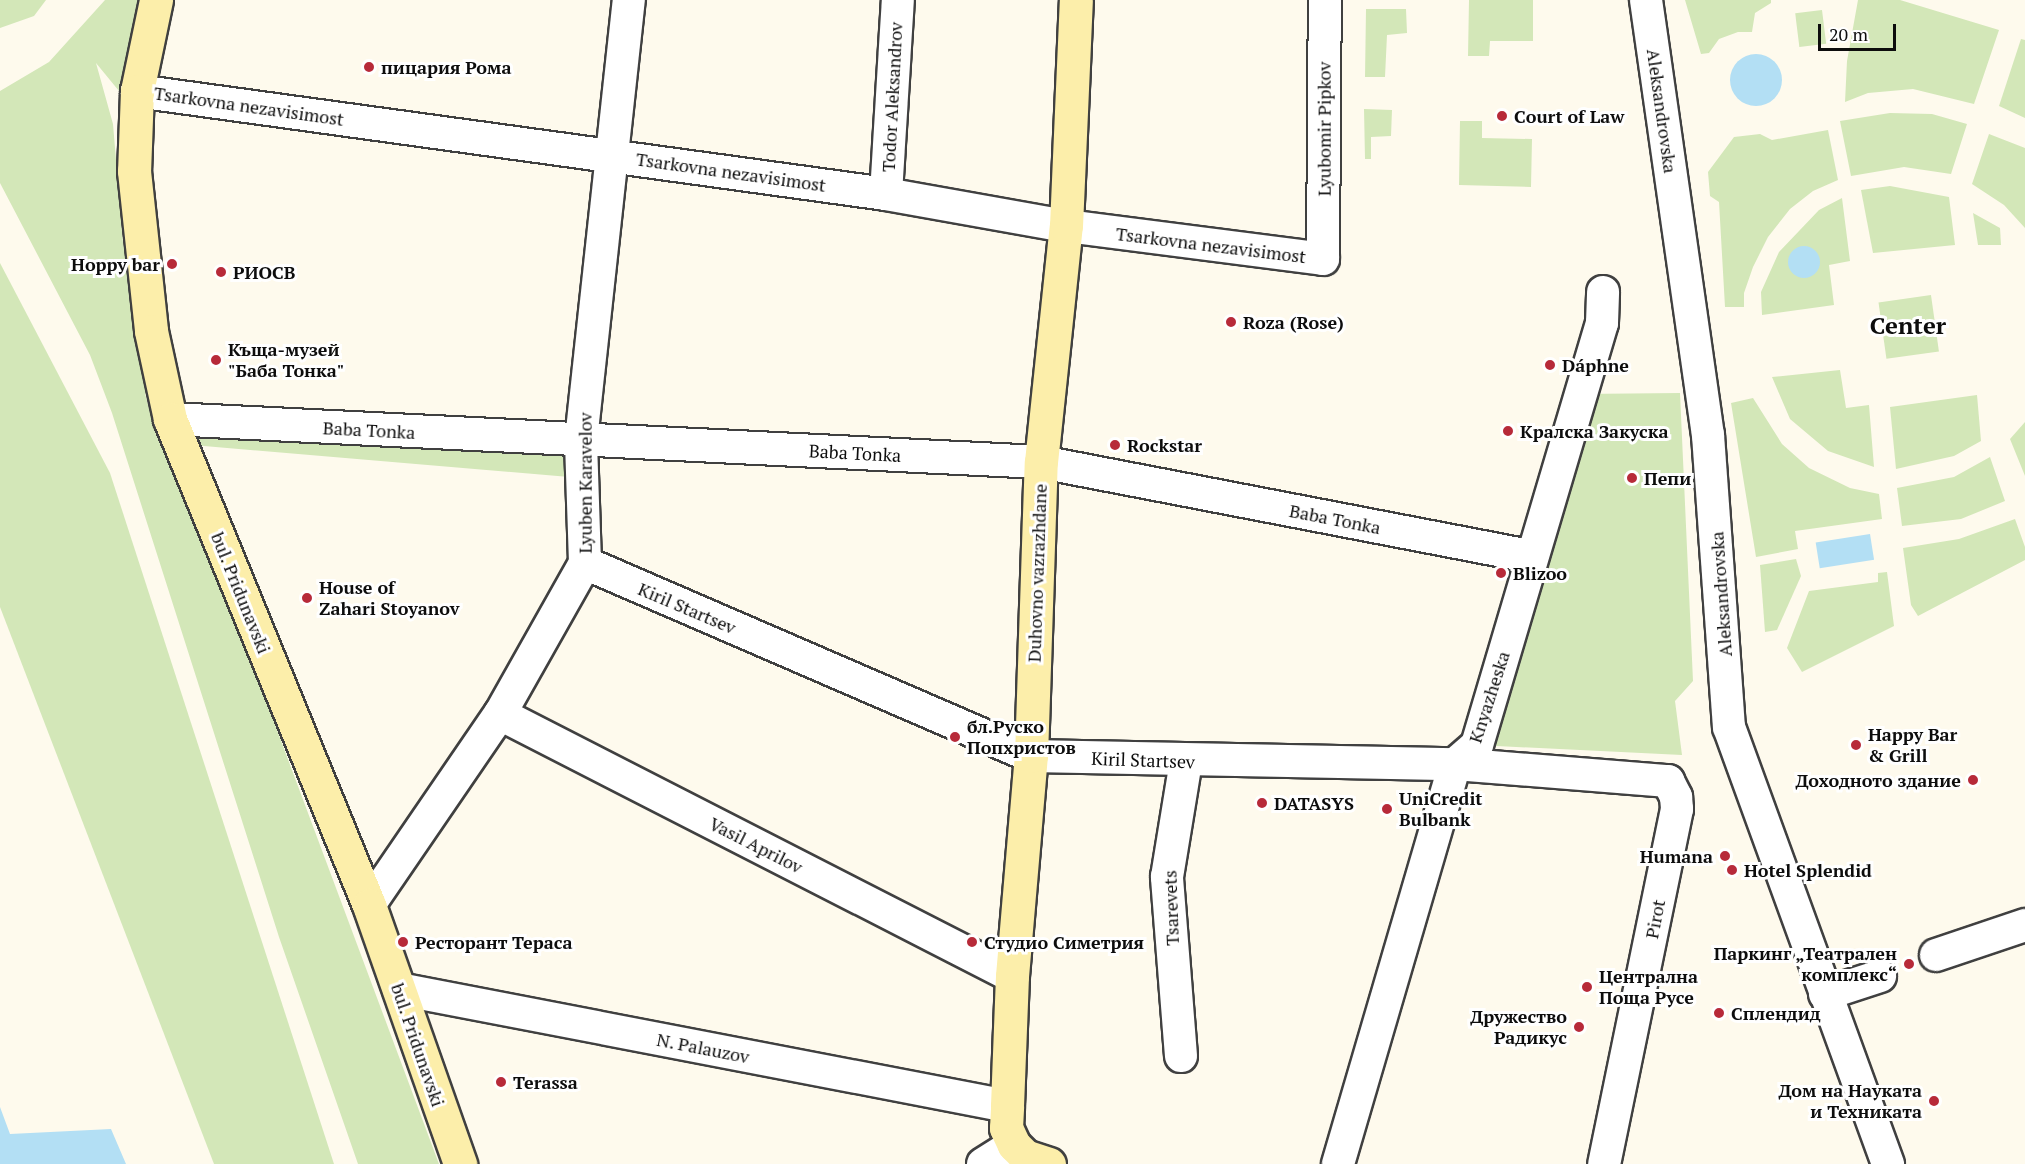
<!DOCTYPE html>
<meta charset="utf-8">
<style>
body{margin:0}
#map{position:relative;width:2025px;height:1164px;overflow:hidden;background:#fefaed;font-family:"PT Serif",serif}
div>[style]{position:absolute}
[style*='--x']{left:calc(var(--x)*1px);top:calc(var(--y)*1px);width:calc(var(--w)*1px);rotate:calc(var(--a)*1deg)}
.green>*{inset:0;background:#d3e7b8;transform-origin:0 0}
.water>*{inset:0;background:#b3dff4;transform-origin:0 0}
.round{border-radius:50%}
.roads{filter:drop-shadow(2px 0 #404040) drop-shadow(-2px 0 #404040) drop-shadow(0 2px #404040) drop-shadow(0 -2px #404040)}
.street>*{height:32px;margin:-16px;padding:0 16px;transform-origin:16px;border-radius:16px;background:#fff}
.secondary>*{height:33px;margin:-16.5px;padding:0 16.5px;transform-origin:16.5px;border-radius:16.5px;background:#fceeaa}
.dots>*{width:16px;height:16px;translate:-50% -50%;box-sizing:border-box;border:3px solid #fff;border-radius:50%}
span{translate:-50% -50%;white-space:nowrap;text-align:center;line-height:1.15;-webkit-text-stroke:6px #fff;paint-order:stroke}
.poi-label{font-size:18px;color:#0d0d0d;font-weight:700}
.left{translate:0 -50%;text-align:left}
.right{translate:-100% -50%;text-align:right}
.street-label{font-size:18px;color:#0d0d0d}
.district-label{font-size:24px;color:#0d0d0d;font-weight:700}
.scale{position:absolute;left:1818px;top:24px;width:78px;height:27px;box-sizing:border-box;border:3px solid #0d0d0d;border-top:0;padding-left:8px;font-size:18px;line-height:21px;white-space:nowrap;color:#0d0d0d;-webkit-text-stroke:4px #fff;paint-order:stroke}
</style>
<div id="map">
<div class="green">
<div style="clip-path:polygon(0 0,46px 0,34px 16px,0 28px)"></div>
<div style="clip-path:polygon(105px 0,141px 0,119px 91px,96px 63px,113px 124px,123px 243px,157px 387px,145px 394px,159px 440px,176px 437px,208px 545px,439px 1164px,358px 1164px,279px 937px,112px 413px,90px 355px,0 183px,0 91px,49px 62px)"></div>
<div style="clip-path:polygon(1469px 0,1533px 0,1533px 41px,1490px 41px,1489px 56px,1468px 56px)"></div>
<div style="clip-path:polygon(1685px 0,1771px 0,1771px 3px,1755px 13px,1752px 32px,1738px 32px,1719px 39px,1709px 53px,1701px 54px)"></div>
<div style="clip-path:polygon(1858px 0,1900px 0,1999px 30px,1974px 104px,1913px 89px,1868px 93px,1845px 102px,1847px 61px)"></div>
<div style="clip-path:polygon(1366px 9px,1406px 9px,1407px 33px,1387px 35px,1385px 77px,1365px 77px)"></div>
<div style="left:1822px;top:10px;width:34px;height:27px;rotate:83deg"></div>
<div style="clip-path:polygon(2021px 39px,2025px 40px,2025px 118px,1999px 106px)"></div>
<div style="clip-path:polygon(1364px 109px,1392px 110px,1391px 136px,1371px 137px,1371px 159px,1365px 159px)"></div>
<div style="clip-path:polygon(1890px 113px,1932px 114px,1967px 124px,1951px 174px,1904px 167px,1851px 176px,1840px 121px)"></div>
<div style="clip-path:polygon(1460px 121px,1482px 121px,1482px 138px,1532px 139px,1531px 187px,1459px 185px)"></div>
<div style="clip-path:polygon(1828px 130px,1838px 180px,1813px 191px,1790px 209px,1768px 237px,1753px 267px,1744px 293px,1744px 307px,1725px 307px,1719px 202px,1710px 196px,1708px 172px,1734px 137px,1760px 134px,1772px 140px)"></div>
<div style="clip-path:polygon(1989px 134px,2025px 148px,2025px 228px,2004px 205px,1972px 184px)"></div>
<div style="clip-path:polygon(1890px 186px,1949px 197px,1955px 245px,1873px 253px,1861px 190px)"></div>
<div style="clip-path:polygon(1842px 198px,1850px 261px,1829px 265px,1834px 305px,1762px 315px,1761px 292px,1779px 252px,1819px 210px)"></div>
<div style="clip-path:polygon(1973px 213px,2000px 228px,2001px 245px,1978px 245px)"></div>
<div style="clip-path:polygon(0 263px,110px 473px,334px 1164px,214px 1164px,0 607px)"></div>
<div style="left:1931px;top:295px;width:57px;height:53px;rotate:82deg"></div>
<div style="clip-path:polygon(1840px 370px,1846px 408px,1869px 405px,1874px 467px,1828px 451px,1790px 419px,1772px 377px)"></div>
<div style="clip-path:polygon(1680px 393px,1693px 681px,1675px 701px,1682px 755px,1477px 745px,1580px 394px)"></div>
<div style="clip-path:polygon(1977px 395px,1981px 441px,1954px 456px,1896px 469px,1890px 407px)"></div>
<div style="clip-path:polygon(1753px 398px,1782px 444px,1809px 468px,1850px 488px,1879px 494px,1882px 519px,1795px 531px,1798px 549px,1756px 557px,1731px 403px)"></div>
<div style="clip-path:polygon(2025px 422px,2025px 476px,2010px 439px)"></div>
<div style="clip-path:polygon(172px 425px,586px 427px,581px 478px,181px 444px)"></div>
<div style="clip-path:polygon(1990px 457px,2005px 501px,1961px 519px,1902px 526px,1897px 488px,1954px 477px)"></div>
<div style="clip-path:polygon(2015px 519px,2025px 547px,2025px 560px,1918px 616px,1911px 605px,1903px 548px,1959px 539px)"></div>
<div style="clip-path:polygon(1796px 559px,1801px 576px,1777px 630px,1765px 632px,1760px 565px)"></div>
<div style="clip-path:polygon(1887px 572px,1894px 626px,1802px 672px,1787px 648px,1809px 591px,1878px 582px,1878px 573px)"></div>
</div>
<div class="water">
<div class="round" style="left:1730px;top:54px;width:52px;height:52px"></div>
<div class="round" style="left:1788px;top:246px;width:32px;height:32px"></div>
<div style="left:1870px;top:534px;width:26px;height:55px;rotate:81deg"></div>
<div style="clip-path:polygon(0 1107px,10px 1134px,111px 1129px,126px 1164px,0 1164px)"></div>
</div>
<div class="roads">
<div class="street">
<div style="--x:1646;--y:0;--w:439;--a:81.9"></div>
<div style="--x:1708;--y:435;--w:293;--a:85.9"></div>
<div style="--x:1729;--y:727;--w:465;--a:70"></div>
<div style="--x:137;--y:91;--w:756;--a:7.83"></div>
<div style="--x:886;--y:194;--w:183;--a:10.1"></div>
<div style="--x:1066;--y:226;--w:259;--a:7.3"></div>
<div style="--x:1323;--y:259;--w:259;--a:-89.6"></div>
<div style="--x:886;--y:194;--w:194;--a:-86.5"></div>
<div style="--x:170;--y:419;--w:872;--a:2.83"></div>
<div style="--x:1041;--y:462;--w:499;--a:10.9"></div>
<div style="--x:585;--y:563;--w:486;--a:23.4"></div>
<div style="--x:1031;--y:756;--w:424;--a:1.1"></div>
<div style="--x:1455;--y:764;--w:214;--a:4.6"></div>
<div style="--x:1668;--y:781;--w:18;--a:63"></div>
<div style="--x:1676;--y:797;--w:12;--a:85"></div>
<div style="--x:1677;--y:809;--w:362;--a:101.6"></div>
<div style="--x:500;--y:714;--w:575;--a:27.1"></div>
<div style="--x:369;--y:905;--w:232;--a:-55.6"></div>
<div style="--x:500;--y:714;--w:173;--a:-60.6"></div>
<div style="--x:585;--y:563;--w:123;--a:-91.9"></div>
<div style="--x:581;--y:440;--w:443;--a:-83.8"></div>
<div style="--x:1936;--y:955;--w:94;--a:-18.6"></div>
<div style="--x:399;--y:989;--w:619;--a:10.89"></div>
<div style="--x:1825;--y:994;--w:58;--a:-18.1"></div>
<div style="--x:1181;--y:1056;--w:180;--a:-94.5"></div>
<div style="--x:1167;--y:877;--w:118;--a:-80.7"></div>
<div style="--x:983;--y:1164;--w:36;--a:-32"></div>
<div style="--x:1338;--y:1164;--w:417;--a:-73.7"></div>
<div style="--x:1455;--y:764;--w:29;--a:-41"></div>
<div style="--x:1477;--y:745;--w:440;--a:-73.5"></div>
<div style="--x:1602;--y:323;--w:31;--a:-88"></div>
</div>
<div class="secondary">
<div style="--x:156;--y:0;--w:93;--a:101.8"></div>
<div style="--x:137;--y:91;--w:80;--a:92.1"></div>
<div style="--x:134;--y:171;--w:161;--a:83.9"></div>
<div style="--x:151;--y:331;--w:90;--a:77.8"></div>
<div style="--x:170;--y:419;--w:525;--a:67.73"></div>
<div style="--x:369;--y:905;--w:275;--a:70.6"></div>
<div style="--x:1049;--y:1164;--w:25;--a:-162"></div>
<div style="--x:1025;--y:1156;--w:16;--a:-135"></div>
<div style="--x:1014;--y:1145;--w:19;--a:-115"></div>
<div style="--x:1006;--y:1128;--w:22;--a:-87"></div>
<div style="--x:1007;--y:1106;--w:130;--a:-87.8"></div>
<div style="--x:1012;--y:976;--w:221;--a:-85.1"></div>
<div style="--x:1031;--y:756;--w:294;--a:-88.1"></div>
<div style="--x:1041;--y:462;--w:237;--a:-84"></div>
<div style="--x:1066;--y:226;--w:226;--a:-87.5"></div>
</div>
</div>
<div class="dots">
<div style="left:369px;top:67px;background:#b72a39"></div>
<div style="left:1502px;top:116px;background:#b72a39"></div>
<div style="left:172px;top:264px;background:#b72a39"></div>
<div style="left:221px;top:272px;background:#b72a39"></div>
<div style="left:1231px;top:322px;background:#b72a39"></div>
<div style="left:216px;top:360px;background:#b72a39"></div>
<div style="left:1550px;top:365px;background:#b72a39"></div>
<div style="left:1508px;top:431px;background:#b72a39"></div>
<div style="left:1115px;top:445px;background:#b72a39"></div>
<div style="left:1632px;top:478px;background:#b72a39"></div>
<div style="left:1501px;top:573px;background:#b72a39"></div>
<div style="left:307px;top:598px;background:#b72a39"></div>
<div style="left:955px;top:737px;background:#b72a39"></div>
<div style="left:1856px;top:745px;background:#b72a39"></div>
<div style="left:1973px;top:780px;background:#b72a39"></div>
<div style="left:1262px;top:803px;background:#b72a39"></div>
<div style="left:1387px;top:809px;background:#b72a39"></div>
<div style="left:1725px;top:856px;background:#b72a39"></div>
<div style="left:1732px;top:870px;background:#b72a39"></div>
<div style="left:403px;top:942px;background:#b72a39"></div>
<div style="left:972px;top:942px;background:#b72a39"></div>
<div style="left:1909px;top:964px;background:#b72a39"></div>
<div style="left:1587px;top:987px;background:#b72a39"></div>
<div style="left:1719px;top:1013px;background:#b72a39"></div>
<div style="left:1579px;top:1027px;background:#b72a39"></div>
<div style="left:501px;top:1082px;background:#b72a39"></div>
<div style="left:1934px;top:1101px;background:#b72a39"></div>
</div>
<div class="poi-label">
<span class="left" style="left:381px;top:67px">пицария Рома</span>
<span class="left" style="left:1514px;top:116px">Сourt of Law</span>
<span class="right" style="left:160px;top:264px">Hoppy bar</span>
<span class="left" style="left:233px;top:272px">РИОСВ</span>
<span class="left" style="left:1243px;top:322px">Roza (Rose)</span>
<span class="left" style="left:228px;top:360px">Къща-музей<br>"Баба Тонка"</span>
<span class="left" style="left:1562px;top:365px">Dáphne</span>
<span class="left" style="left:1520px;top:431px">Кралска Закуска</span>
<span class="left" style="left:1127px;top:445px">Rockstar</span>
<span class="left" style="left:1644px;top:478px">Пепи</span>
<span class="left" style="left:1513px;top:573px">Blizoo</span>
<span class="left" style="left:319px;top:598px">House of<br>Zahari Stoyanov</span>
<span class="left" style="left:967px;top:737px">бл.Руско<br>Попхристов</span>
<span class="left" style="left:1868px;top:745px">Happy Bar<br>&amp; Grill</span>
<span class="right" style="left:1961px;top:780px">Доходното здание</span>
<span class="left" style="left:1399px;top:809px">UniCredit<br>Bulbank</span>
<span class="left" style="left:1274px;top:803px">DATASYS</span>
<span class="right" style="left:1713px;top:856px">Humana</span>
<span class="left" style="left:1744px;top:870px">Hotel Splendid</span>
<span class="left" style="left:415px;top:942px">Ресторант Тераса</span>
<span class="left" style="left:984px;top:942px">Студио Симетрия</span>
<span class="right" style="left:1897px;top:964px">Паркинг „Театрален<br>комплекс“</span>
<span class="left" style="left:1599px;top:987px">Централна<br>Поща Русе</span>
<span class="left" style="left:1731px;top:1013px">Сплендид</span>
<span class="right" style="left:1567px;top:1027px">Дружество<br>Радикус</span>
<span class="left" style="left:513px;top:1082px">Terassa</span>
<span class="right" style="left:1922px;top:1101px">Дом на Науката<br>и Техниката</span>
</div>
<div class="street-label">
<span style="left:892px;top:97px;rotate:-87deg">Todor Aleksandrov</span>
<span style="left:249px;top:106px;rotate:8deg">Tsarkovna nezavisimost</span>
<span style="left:1662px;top:111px;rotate:82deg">Aleksandrovska</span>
<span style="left:1324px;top:129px;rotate:-90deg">Lyubomir Pipkov</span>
<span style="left:731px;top:172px;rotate:8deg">Tsarkovna nezavisimost</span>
<span style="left:1211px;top:245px;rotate:7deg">Tsarkovna nezavisimost</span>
<span style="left:369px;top:430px;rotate:3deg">Baba Tonka</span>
<span style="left:855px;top:453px;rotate:3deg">Baba Tonka</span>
<span style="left:585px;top:483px;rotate:-90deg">Lyuben Karavelov</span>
<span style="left:1335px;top:519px;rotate:11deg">Baba Tonka</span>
<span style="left:1037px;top:573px;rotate:-88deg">Duhovno vazrazhdane</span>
<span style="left:241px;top:593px;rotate:68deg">bul. Pridunavski</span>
<span style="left:1721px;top:594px;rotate:-94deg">Aleksandrovska</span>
<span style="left:687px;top:608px;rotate:23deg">Kiril Startsev</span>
<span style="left:1489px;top:697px;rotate:-72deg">Knyazheska</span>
<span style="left:1143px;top:760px;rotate:2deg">Kiril Startsev</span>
<span style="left:756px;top:845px;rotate:27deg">Vasil Aprilov</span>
<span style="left:1171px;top:908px;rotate:-92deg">Tsarevets</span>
<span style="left:1655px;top:919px;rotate:-79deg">Pirot</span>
<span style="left:418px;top:1045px;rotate:71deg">bul. Pridunavski</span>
<span style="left:703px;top:1048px;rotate:11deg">N. Palauzov</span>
</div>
<div class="district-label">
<span style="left:1908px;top:326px">Center</span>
</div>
<div class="scale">20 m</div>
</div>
